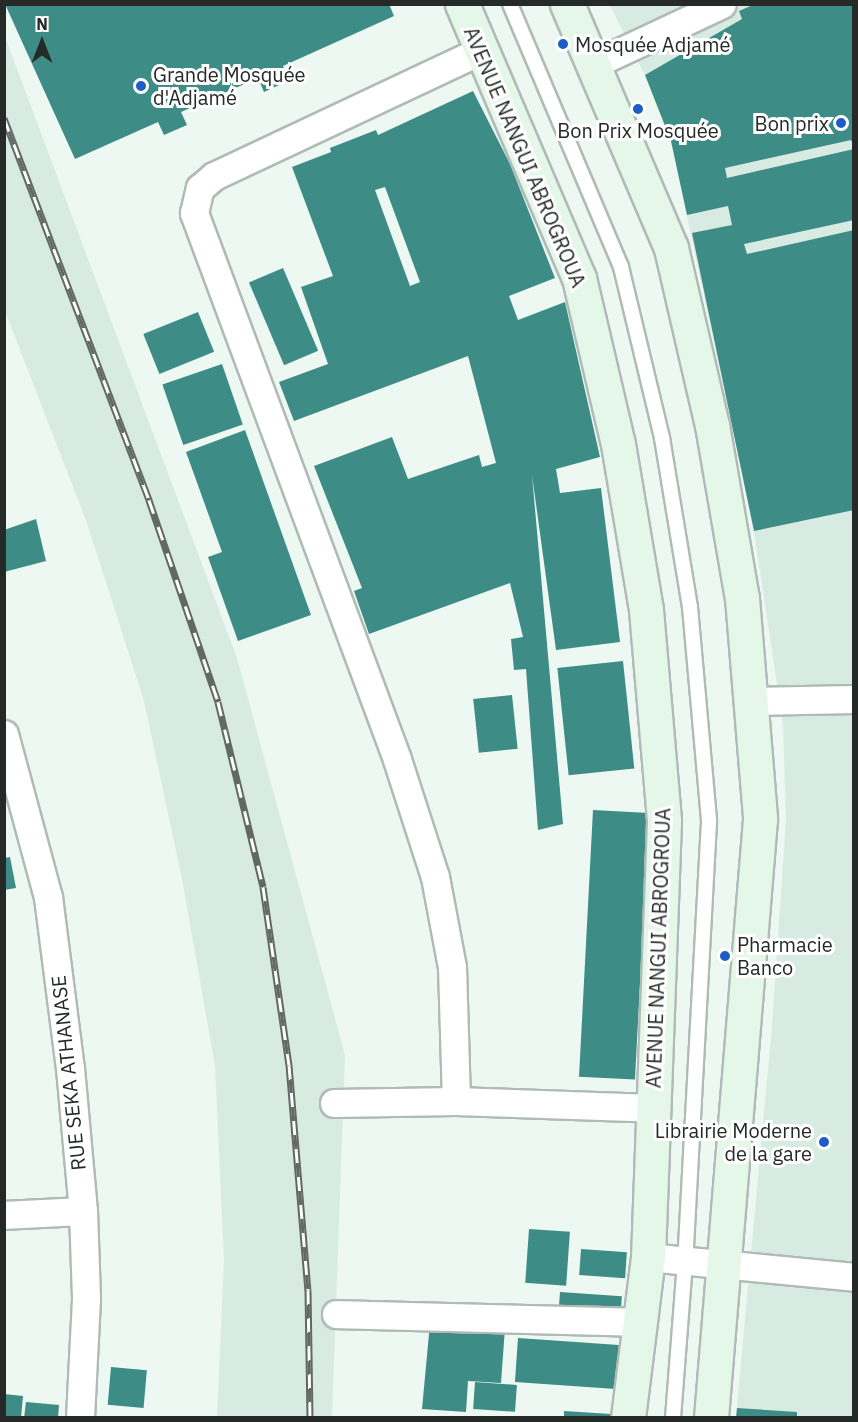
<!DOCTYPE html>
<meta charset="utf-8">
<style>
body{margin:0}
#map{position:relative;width:858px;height:1422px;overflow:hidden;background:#edf8f3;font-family:"IBM Plex Sans",sans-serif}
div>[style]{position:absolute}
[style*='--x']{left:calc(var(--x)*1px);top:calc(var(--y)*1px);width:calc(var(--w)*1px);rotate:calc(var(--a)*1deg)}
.built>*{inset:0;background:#d8ebe3}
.building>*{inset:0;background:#3d8c85;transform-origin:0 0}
.roads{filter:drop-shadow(2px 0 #b0bab6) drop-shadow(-2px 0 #b0bab6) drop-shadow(0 2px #b0bab6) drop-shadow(0 -2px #b0bab6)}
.lane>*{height:14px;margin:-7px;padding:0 7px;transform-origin:7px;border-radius:7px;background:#fff}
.street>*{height:27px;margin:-13.5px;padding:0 13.5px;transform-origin:13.5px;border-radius:13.5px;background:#fff}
.secondary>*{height:33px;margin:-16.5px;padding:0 16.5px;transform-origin:16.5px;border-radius:16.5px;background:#e4f7e8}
.rail>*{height:7px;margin-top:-3.5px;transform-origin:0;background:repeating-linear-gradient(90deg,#fff 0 14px,#626866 0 28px);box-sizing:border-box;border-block:2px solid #626866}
.dots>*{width:16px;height:16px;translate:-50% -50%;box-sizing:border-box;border:3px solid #fff;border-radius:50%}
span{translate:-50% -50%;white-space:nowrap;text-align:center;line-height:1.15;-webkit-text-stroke:6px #fff;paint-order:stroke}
.poi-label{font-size:20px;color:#252928}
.left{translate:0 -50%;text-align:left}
.right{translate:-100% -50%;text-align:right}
.street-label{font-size:20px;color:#252928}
.frame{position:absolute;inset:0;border:6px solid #252928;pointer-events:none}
.north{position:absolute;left:12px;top:12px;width:60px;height:60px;-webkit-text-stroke:4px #fff;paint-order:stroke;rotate:0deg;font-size:16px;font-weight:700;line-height:24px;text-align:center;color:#252928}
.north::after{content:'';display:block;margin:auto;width:21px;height:27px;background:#252928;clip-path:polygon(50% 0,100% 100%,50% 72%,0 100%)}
</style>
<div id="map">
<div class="built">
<div style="clip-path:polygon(610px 5px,853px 5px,853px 1417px,736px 1417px,772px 1026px,786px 820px,783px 725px,754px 531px,671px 141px,645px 75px)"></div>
<div style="clip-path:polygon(4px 34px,237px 658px,345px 1055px,332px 1417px,217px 1417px,224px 1261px,215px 1066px,182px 879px,144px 701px,87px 523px,5px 311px)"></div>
</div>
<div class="building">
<div style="clip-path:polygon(5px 4px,389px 4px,394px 16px,283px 66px,290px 80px,264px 92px,258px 78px,181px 112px,187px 125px,164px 135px,158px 122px,75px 159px)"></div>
<div style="clip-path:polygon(755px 4px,854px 4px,854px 146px,851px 140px,725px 168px,727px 178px,854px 149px,854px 220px,744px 244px,747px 254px,854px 230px,854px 510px,754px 531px,692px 233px,732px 225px,728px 206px,687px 215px,671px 141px,645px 75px,742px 19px,739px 11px)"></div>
<div style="clip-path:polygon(evenodd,473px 91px,510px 164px,555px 278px,509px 296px,518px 320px,565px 302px,600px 457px,556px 469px,560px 493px,601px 488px,620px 642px,556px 650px,532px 475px,563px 824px,538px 830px,526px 669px,514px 670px,511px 639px,523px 637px,510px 583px,369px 634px,354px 591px,362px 588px,314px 466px,392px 437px,408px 479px,479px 455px,482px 467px,496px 463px,468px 356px,294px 421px,279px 382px,328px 364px,301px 287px,333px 276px,292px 167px,331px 152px,330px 148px,376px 130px,378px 135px,473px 91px,385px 187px,420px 282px,410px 286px,375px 190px,385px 187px)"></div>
<div style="left:283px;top:268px;width:90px;height:37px;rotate:67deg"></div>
<div style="left:198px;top:312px;width:43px;height:59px;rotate:68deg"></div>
<div style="left:222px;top:364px;width:64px;height:63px;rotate:71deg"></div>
<div style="clip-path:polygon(245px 430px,311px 615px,238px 641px,208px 557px,222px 552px,186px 452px)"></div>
<div style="clip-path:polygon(36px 519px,46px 561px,4px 572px,4px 530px)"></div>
<div style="left:623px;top:661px;width:108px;height:66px;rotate:84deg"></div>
<div style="left:512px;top:695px;width:54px;height:39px;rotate:84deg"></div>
<div style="left:593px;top:810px;width:56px;height:267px;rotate:3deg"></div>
<div style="clip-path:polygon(10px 857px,16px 888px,4px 890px,4px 858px)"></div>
<div style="left:529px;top:1229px;width:41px;height:54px;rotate:4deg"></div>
<div style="left:581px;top:1249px;width:46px;height:26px;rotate:4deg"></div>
<div style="left:560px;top:1292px;width:62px;height:20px;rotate:4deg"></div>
<div style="clip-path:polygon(430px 1323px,505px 1328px,501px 1383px,468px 1381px,466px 1412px,422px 1409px)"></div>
<div style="left:518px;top:1338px;width:101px;height:44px;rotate:4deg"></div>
<div style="left:111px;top:1367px;width:36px;height:38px;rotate:5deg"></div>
<div style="left:475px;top:1382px;width:42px;height:27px;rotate:4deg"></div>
<div style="clip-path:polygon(4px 1394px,23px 1396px,21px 1418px,4px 1418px)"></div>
<div style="clip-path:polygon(26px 1402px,59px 1405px,58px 1418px,24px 1418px)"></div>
<div style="clip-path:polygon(737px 1408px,797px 1412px,797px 1418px,736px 1418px)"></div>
<div style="clip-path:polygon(564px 1411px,611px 1414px,610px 1418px,564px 1418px)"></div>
</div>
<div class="roads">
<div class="lane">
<div style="--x:510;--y:4;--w:285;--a:67.1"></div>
<div style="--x:621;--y:267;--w:176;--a:76.5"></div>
<div style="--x:662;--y:438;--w:171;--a:80.6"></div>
<div style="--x:690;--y:607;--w:216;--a:84.9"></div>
<div style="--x:709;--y:822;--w:441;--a:93.1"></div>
<div style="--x:685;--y:1262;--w:156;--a:94.4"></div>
</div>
<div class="street">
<div style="--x:594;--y:64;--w:141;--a:-25.1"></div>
<div style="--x:751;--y:701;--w:103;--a:-1.1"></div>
<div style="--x:4;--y:734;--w:169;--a:74.9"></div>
<div style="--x:48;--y:897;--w:172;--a:82.7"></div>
<div style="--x:70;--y:1068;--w:144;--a:84.8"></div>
<div style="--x:83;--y:1211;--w:88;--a:88"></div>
<div style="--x:86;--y:1299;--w:119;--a:92.9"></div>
<div style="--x:456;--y:1101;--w:134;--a:-91.7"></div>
<div style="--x:452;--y:967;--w:92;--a:-100.7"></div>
<div style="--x:435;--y:877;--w:124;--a:-107.9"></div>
<div style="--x:397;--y:759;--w:583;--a:-110.39"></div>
<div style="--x:194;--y:213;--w:26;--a:-77"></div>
<div style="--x:200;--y:188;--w:18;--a:-41"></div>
<div style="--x:214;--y:176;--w:296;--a:-25.2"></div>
<div style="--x:334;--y:1103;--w:122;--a:-0.9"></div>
<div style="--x:456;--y:1101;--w:197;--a:2"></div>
<div style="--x:4;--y:1215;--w:79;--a:-2.9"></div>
<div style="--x:648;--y:1257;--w:207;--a:5.5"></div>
<div style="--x:336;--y:1314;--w:304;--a:1.5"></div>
</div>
<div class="secondary">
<div style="--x:462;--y:4;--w:298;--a:66.9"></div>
<div style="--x:579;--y:278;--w:171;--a:76.8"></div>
<div style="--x:618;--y:444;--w:168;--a:80.4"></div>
<div style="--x:646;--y:610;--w:212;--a:85.1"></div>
<div style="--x:664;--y:821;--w:436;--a:92.1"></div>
<div style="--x:648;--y:1257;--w:162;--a:97.1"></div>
<div style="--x:567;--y:4;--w:265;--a:66.9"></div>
<div style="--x:671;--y:248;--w:182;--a:77"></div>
<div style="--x:712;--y:425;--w:176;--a:80.2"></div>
<div style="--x:742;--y:598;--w:222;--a:85.3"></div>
<div style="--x:760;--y:819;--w:601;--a:94.68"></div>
</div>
</div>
<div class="rail">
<div style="--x:4;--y:118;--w:409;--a:69.2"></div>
<div style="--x:149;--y:500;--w:213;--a:71.1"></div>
<div style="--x:218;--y:702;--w:190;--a:76.3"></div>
<div style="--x:263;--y:887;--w:180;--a:81.7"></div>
<div style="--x:289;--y:1065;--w:226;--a:85.2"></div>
<div style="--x:308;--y:1290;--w:128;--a:89.1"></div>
</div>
<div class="dots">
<div style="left:563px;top:44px;background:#1e5cc8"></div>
<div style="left:141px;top:86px;background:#1e5cc8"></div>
<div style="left:638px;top:109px;background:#1e5cc8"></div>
<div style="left:841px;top:123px;background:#1e5cc8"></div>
<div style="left:725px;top:956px;background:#1e5cc8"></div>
<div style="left:824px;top:1142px;background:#1e5cc8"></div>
</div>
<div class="poi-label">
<span class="left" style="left:575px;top:44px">Mosquée Adjamé</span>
<span class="left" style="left:153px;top:86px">Grande Mosquée<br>d'Adjamé</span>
<span class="right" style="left:829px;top:123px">Bon prix</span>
<span style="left:638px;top:130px">Bon Prix Mosquée</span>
<span class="left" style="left:737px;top:956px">Pharmacie<br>Banco</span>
<span class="right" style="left:812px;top:1142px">Librairie Moderne<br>de la gare</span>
</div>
<div class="street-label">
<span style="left:525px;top:157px;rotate:67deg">AVENUE NANGUI ABROGROUA</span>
<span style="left:658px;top:948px;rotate:-88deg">AVENUE NANGUI ABROGROUA</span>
<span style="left:68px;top:1073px;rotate:-96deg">RUE SEKA ATHANASE</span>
</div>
<div class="frame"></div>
<div class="north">N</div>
</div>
